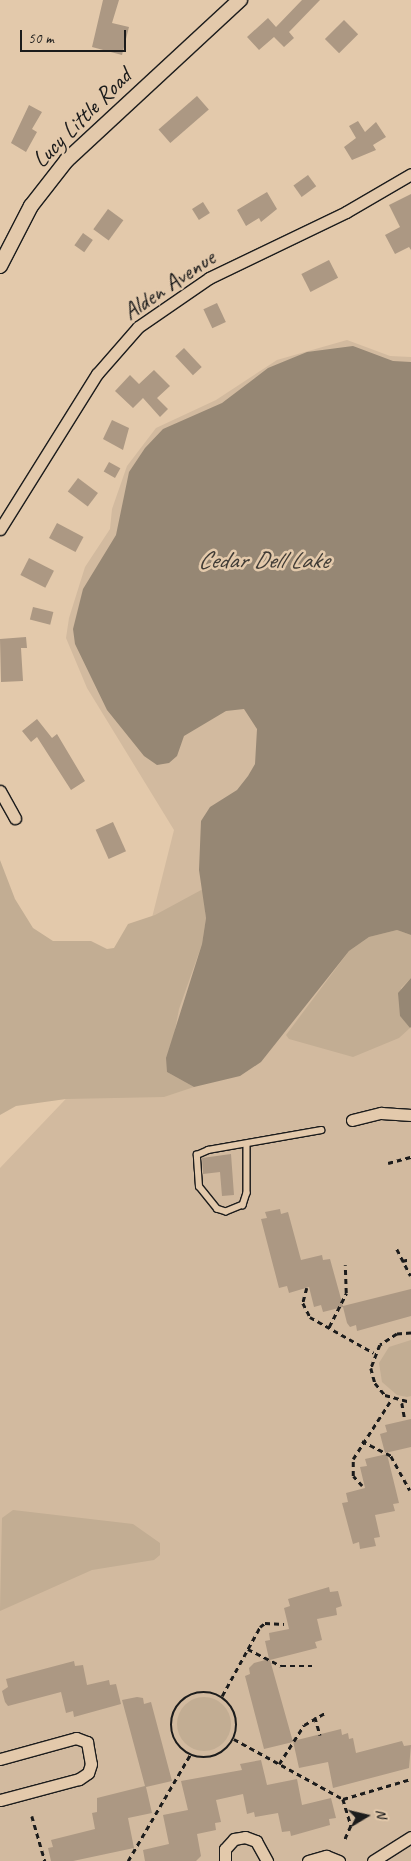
<!DOCTYPE html>
<style>
body{margin:0}
#map{position:relative;width:411px;height:1861px;overflow:hidden;background:#e3c9ab;font-family:Caveat,sans-serif}
div>[style]{position:absolute}
[style*='--x']{left:calc(var(--x)*1px);top:calc(var(--y)*1px);width:calc(var(--w)*1px);rotate:calc(var(--a)*1deg)}
.built>*{inset:0;background:#d2ba9f}
.green>*{inset:0;background:#c2ad93}
.round{border-radius:50%}
.water>*{inset:0;background:#968774}
.building>*{inset:0;background:#ac9883;transform-origin:0 0}
.path>*{height:2.5px;margin-top:-1.25px;transform-origin:0;background:repeating-linear-gradient(90deg,#1c1c1c 0 5px,transparent 0 9px)}
.path>.ring{margin:-1.25px;padding:0;box-sizing:content-box;background:none;border:2.5px solid #1c1c1c;border-radius:50%}
.roads{filter:drop-shadow(1px 0 #1c1c1c) drop-shadow(-1px 0 #1c1c1c) drop-shadow(0 1px #1c1c1c) drop-shadow(0 -1px #1c1c1c)}
.service>*{height:5.5px;margin:-2.75px;padding:0 2.75px;transform-origin:2.75px;border-radius:2.75px;background:#e3c9ab}
.minor>*{height:11px;margin:-5.5px;padding:0 5.5px;transform-origin:5.5px;border-radius:5.5px;background:#e3c9ab}
.tertiary>*{height:14px;margin:-7px;padding:0 7px;transform-origin:7px;border-radius:7px;background:#e3c9ab}
span{translate:-50% -50%;white-space:nowrap;text-align:center;line-height:1.15;-webkit-text-stroke:5px #e3c9ab;paint-order:stroke}
.street-label{font-size:24px;color:#1c1c1c}
.water-label{font-size:25px;color:#413c36;font-style:italic}
.north{position:absolute;left:341px;top:1791px;width:50px;height:50px;-webkit-text-stroke:4px #e3c9ab;paint-order:stroke;rotate:81deg;font-size:14px;font-weight:700;line-height:20px;text-align:center;color:#1c1c1c}
.north::after{content:'';display:block;margin:auto;width:18px;height:22px;background:#1c1c1c;clip-path:polygon(50% 0,100% 100%,50% 72%,0 100%)}
.scale{position:absolute;left:20px;top:30px;width:106px;height:22px;box-sizing:border-box;border:2px solid #1c1c1c;border-top:0;padding-left:6px;font-size:15px;line-height:18px;white-space:nowrap;color:#1c1c1c;-webkit-text-stroke:4px #e3c9ab;paint-order:stroke}
</style>
<div id="map">
<div class="built">
<div style="clip-path:polygon(347px 340px,390px 356px,411px 357px,411px 1861px,0 1861px,0 1168px,121px 1041px,174px 830px,87px 688px,66px 638px,69px 618px,85px 567px,110px 529px,112px 509px,127px 466px,156px 428px,216px 400px,277px 360px)"></div>
</div>
<div class="green">
<div style="clip-path:polygon(0 860px,15px 899px,33px 928px,53px 941px,91px 941px,107px 949px,114px 948px,128px 924px,155px 915px,203px 889px,206px 918px,202px 944px,179px 1009px,167px 1072px,194px 1087px,164px 1097px,66px 1099px,16px 1106px,0 1115px)"></div>
<div style="clip-path:polygon(397px 930px,411px 935px,411px 978px,401px 988px,400px 1016px,410px 1028px,399px 1038px,353px 1057px,289px 1039px,286px 1035px,349px 951px,369px 937px)"></div>
<div style="clip-path:polygon(411px 1340px,411px 1396px,407px 1397px,397px 1395px,382px 1382px,379px 1363px,389px 1347px)"></div>
<div style="clip-path:polygon(13px 1510px,133px 1524px,160px 1543px,160px 1555px,154px 1560px,92px 1570px,0 1611px,2px 1518px)"></div>
<div class="round" style="left:177px;top:1697px;width:54px;height:54px"></div>
</div>
<div class="water">
<div style="clip-path:polygon(353px 346px,393px 361px,411px 362px,411px 935px,397px 930px,369px 937px,349px 951px,261px 1062px,240px 1076px,194px 1087px,167px 1072px,166px 1058px,202px 944px,206px 918px,199px 870px,201px 821px,210px 807px,237px 790px,248px 776px,255px 764px,257px 729px,244px 709px,226px 711px,184px 736px,177px 756px,169px 763px,157px 765px,144px 756px,107px 710px,75px 644px,73px 629px,83px 589px,116px 535px,129px 472px,145px 448px,163px 429px,222px 403px,268px 368px,307px 352px)"></div>
<div style="clip-path:polygon(411px 978px,411px 1027px,410px 1028px,400px 1016px,398px 993px)"></div>
</div>
<div class="building">
<div style="clip-path:polygon(103px 0,119px 0,112px 23px,129px 27px,122px 55px,92px 47px)"></div>
<div style="clip-path:polygon(302px 0,320px 0,289px 32px,294px 38px,284px 47px,274px 37px,259px 50px,247px 37px,268px 18px,276px 27px)"></div>
<div style="left:344px;top:20px;width:20px;height:27px;rotate:45deg"></div>
<div style="left:197px;top:96px;width:18px;height:51px;rotate:49deg"></div>
<div style="clip-path:polygon(29px 105px,42px 112px,32px 129px,37px 132px,26px 152px,11px 143px)"></div>
<div style="clip-path:polygon(358px 121px,365px 132px,376px 122px,386px 137px,373px 145px,376px 150px,352px 160px,344px 147px,356px 138px,349px 126px)"></div>
<div style="left:308px;top:175px;width:14px;height:18px;rotate:54deg"></div>
<div style="clip-path:polygon(267px 192px,277px 209px,261px 222px,259px 218px,246px 226px,237px 210px)"></div>
<div style="clip-path:polygon(411px 194px,411px 250px,409px 247px,395px 254px,385px 235px,400px 227px,389px 205px)"></div>
<div style="left:203px;top:202px;width:13px;height:13px;rotate:58deg"></div>
<div style="left:108px;top:209px;width:19px;height:25px;rotate:36deg"></div>
<div style="left:83px;top:233px;width:12px;height:15px;rotate:35deg"></div>
<div style="left:329px;top:260px;width:20px;height:31px;rotate:63deg"></div>
<div style="left:217px;top:303px;width:21px;height:15px;rotate:65deg"></div>
<div style="left:184px;top:348px;width:26px;height:12px;rotate:47deg"></div>
<div style="clip-path:polygon(154px 370px,170px 386px,157px 398px,168px 409px,160px 417px,143px 398px,133px 408px,115px 391px,130px 375px,139px 384px)"></div>
<div style="clip-path:polygon(112px 420px,129px 428px,123px 450px,103px 439px)"></div>
<div style="left:109px;top:462px;width:13px;height:11px;rotate:29deg"></div>
<div style="left:78px;top:478px;width:25px;height:17px;rotate:37deg"></div>
<div style="left:57px;top:523px;width:30px;height:17px;rotate:28deg"></div>
<div style="left:29px;top:558px;width:28px;height:19px;rotate:27deg"></div>
<div style="left:33px;top:607px;width:21px;height:13px;rotate:14deg"></div>
<div style="clip-path:polygon(26px 637px,27px 648px,21px 648px,23px 681px,1px 682px,0 639px)"></div>
<div style="clip-path:polygon(37px 719px,52px 738px,57px 734px,85px 781px,71px 790px,37px 737px,31px 742px,22px 731px)"></div>
<div style="left:113px;top:822px;width:32px;height:19px;rotate:66deg"></div>
<div style="clip-path:polygon(231px 1154px,234px 1195px,222px 1196px,220px 1172px,203px 1174px,202px 1158px)"></div>
<div style="clip-path:polygon(280px 1209px,281px 1214px,288px 1212px,301px 1260px,322px 1255px,323px 1260px,330px 1259px,343px 1306px,411px 1289px,411px 1316px,357px 1331px,356px 1325px,350px 1327px,347px 1323px,343px 1307px,323px 1312px,321px 1305px,314px 1307px,309px 1287px,289px 1293px,287px 1286px,279px 1288px,261px 1219px,267px 1218px,265px 1212px)"></div>
<div style="clip-path:polygon(411px 1419px,411px 1447px,385px 1453px,380px 1434px,387px 1432px,385px 1425px)"></div>
<div style="clip-path:polygon(387px 1454px,399px 1503px,393px 1504px,395px 1511px,375px 1515px,380px 1537px,374px 1538px,376px 1546px,360px 1549px,359px 1542px,353px 1544px,342px 1503px,348px 1502px,346px 1493px,365px 1488px,360px 1467px,367px 1466px,365px 1459px)"></div>
<div style="clip-path:polygon(329px 1587px,330px 1592px,338px 1591px,342px 1606px,336px 1608px,337px 1615px,317px 1619px,322px 1640px,315px 1642px,317px 1648px,270px 1660px,293px 1742px,264px 1749px,245px 1676px,250px 1674px,249px 1668px,254px 1663px,269px 1659px,265px 1641px,270px 1640px,269px 1633px,289px 1629px,284px 1608px,290px 1606px,288px 1599px)"></div>
<div style="clip-path:polygon(74px 1661px,75px 1666px,83px 1665px,87px 1685px,109px 1680px,110px 1685px,116px 1684px,121px 1704px,74px 1717px,73px 1711px,66px 1713px,61px 1692px,8px 1706px,5px 1702px,2px 1691px,8px 1687px,6px 1679px)"></div>
<div style="clip-path:polygon(137px 1697px,143px 1698px,144px 1704px,151px 1702px,172px 1781px,146px 1787px,152px 1813px,128px 1818px,134px 1848px,73px 1861px,51px 1861px,48px 1848px,53px 1847px,51px 1840px,95px 1829px,92px 1813px,97px 1812px,97px 1798px,145px 1786px,122px 1700px)"></div>
<div style="clip-path:polygon(341px 1729px,342px 1735px,348px 1733px,349px 1739px,353px 1738px,356px 1753px,402px 1741px,404px 1746px,411px 1745px,409px 1768px,333px 1788px,328px 1762px,299px 1768px,293px 1741px)"></div>
<div style="clip-path:polygon(261px 1760px,267px 1785px,297px 1779px,302px 1805px,331px 1798px,336px 1818px,329px 1819px,330px 1825px,291px 1836px,290px 1831px,282px 1832px,278px 1813px,255px 1817px,254px 1812px,247px 1814px,243px 1794px,216px 1800px,221px 1822px,215px 1823px,216px 1830px,197px 1834px,201px 1856px,196px 1861px,145px 1861px,143px 1850px,169px 1844px,163px 1815px,188px 1810px,181px 1781px,242px 1770px,240px 1764px)"></div>
</div>
<div class="path">
<div style="--x:388;--y:1163;--w:24;--a:-15"></div>
<div style="--x:397;--y:1249;--w:30;--a:63"></div>
<div style="--x:402;--y:1261;--w:9;--a:-13"></div>
<div style="--x:307;--y:1288;--w:16;--a:105"></div>
<div style="--x:303;--y:1303;--w:16;--a:63"></div>
<div style="--x:310;--y:1317;--w:73;--a:29.4"></div>
<div style="--x:329;--y:1327;--w:38;--a:-63"></div>
<div style="--x:346;--y:1293;--w:28;--a:-92"></div>
<div style="--x:411;--y:1333;--w:14;--a:176"></div>
<div style="--x:397;--y:1334;--w:20;--a:147"></div>
<div style="--x:380;--y:1345;--w:25;--a:111"></div>
<div style="--x:371;--y:1368;--w:16;--a:75"></div>
<div style="--x:375;--y:1383;--w:16;--a:50"></div>
<div style="--x:385;--y:1395;--w:27;--a:15"></div>
<div style="--x:402;--y:1403;--w:17;--a:80"></div>
<div style="--x:362;--y:1441;--w:33;--a:27"></div>
<div style="--x:391;--y:1456;--w:39;--a:61"></div>
<div style="--x:362;--y:1486;--w:13;--a:-132"></div>
<div style="--x:353;--y:1476;--w:17;--a:-90"></div>
<div style="--x:353;--y:1459;--w:70;--a:-57.2"></div>
<div style="--x:248;--y:1649;--w:37;--a:27"></div>
<div style="--x:281;--y:1666;--w:31;--a:0"></div>
<div class="ring" style="left:171px;top:1692px;width:63.5px;height:63.5px"></div>
<div style="--x:222;--y:1696;--w:79;--a:-61.2"></div>
<div style="--x:260;--y:1627;--w:6;--a:-39"></div>
<div style="--x:265;--y:1623;--w:19;--a:3"></div>
<div style="--x:315;--y:1717;--w:19;--a:74"></div>
<div style="--x:234;--y:1739;--w:124;--a:28.8"></div>
<div style="--x:343;--y:1799;--w:71;--a:-16.4"></div>
<div style="--x:279;--y:1764;--w:46;--a:-57.3"></div>
<div style="--x:304;--y:1725;--w:24;--a:-30"></div>
<div style="--x:343;--y:1799;--w:28;--a:73"></div>
<div style="--x:351;--y:1826;--w:17;--a:114"></div>
<div style="--x:32;--y:1816;--w:47;--a:73.9"></div>
<div style="--x:128;--y:1861;--w:123;--a:-59.7"></div>
</div>
<div class="roads">
<div class="service">
<div style="--x:247;--y:1145;--w:48;--a:90"></div>
<div style="--x:247;--y:1193;--w:13;--a:108"></div>
<div style="--x:243;--y:1205;--w:18;--a:158"></div>
<div style="--x:226;--y:1212;--w:9;--a:-162"></div>
<div style="--x:217;--y:1209;--w:28;--a:-129"></div>
<div style="--x:199;--y:1187;--w:32;--a:-94"></div>
<div style="--x:197;--y:1155;--w:12;--a:-24"></div>
<div style="--x:208;--y:1150;--w:115;--a:-10"></div>
</div>
<div class="minor">
<div style="--x:0;--y:529;--w:183;--a:-58"></div>
<div style="--x:97;--y:374;--w:62;--a:-48.9"></div>
<div style="--x:138;--y:327;--w:86;--a:-34.6"></div>
<div style="--x:209;--y:278;--w:152;--a:-25.7"></div>
<div style="--x:346;--y:212;--w:75;--a:-30.3"></div>
<div style="--x:0;--y:791;--w:31;--a:61"></div>
<div style="--x:352;--y:1120;--w:30;--a:-14"></div>
<div style="--x:381;--y:1113;--w:30;--a:4"></div>
<div style="--x:0;--y:1759;--w:79;--a:-15.4"></div>
<div style="--x:76;--y:1738;--w:12;--a:20"></div>
<div style="--x:87;--y:1742;--w:22;--a:80"></div>
<div style="--x:91;--y:1764;--w:9;--a:108"></div>
<div style="--x:88;--y:1773;--w:11;--a:146"></div>
<div style="--x:79;--y:1779;--w:82;--a:165.1"></div>
<div style="--x:225;--y:1861;--w:12;--a:-90"></div>
<div style="--x:225;--y:1849;--w:13;--a:-48"></div>
<div style="--x:234;--y:1839;--w:11;--a:-10"></div>
<div style="--x:245;--y:1837;--w:12;--a:20"></div>
<div style="--x:256;--y:1841;--w:23;--a:61"></div>
<div style="--x:308;--y:1861;--w:19;--a:-16"></div>
<div style="--x:326;--y:1856;--w:14;--a:21"></div>
<div style="--x:373;--y:1861;--w:45;--a:-32.3"></div>
</div>
<div class="tertiary">
<div style="--x:0;--y:266;--w:68;--a:-62.7"></div>
<div style="--x:31;--y:206;--w:58;--a:-52"></div>
<div style="--x:67;--y:160;--w:236;--a:-42.8"></div>
</div>
</div>
<div class="street-label">
<span style="left:82px;top:118px;rotate:-45deg">Lucy Little Road</span>
<span style="left:169px;top:285px;rotate:-34deg">Alden Avenue</span>
</div>
<div class="water-label">
<span style="left:263px;top:560px">Cedar Dell Lake</span>
</div>
<div class="north">N</div>
<div class="scale">50 m</div>
</div>
